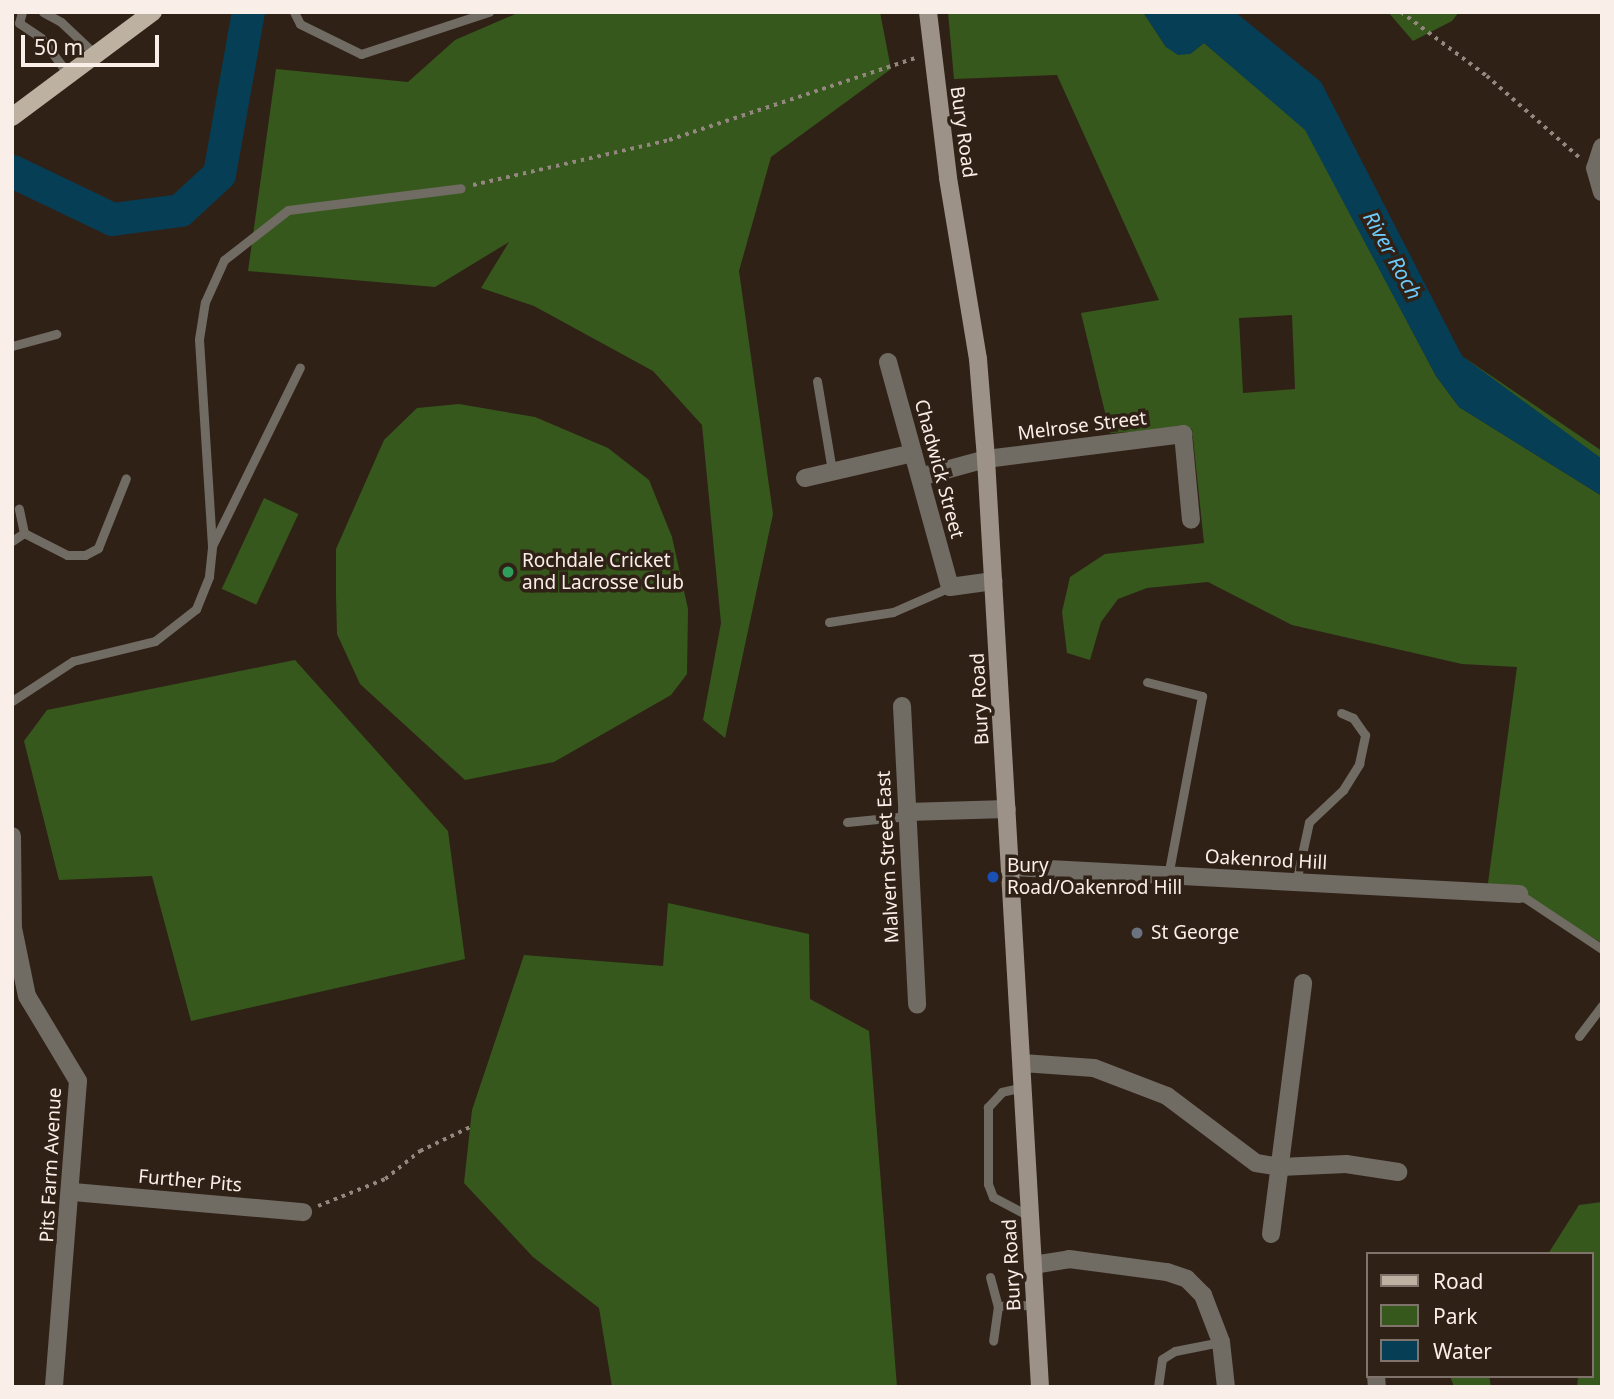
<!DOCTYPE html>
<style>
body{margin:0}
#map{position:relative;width:1614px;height:1399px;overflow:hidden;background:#302117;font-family:"Noto Sans",sans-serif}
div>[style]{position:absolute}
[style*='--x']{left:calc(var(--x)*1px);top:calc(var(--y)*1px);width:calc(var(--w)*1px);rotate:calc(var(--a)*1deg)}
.green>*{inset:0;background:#36581c;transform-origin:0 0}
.water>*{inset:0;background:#063e56}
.river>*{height:33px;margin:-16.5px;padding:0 16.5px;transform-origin:16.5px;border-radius:16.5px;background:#063e56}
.path>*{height:3.5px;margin-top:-1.75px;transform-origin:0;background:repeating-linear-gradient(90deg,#94877f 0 3.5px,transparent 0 8.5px)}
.service>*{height:9px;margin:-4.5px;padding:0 4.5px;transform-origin:4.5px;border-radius:4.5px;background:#706b63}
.minor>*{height:18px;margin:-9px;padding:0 9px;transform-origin:9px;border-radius:9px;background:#706b63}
.secondary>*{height:18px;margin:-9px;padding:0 9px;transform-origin:9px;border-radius:9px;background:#9c9287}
.primary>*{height:18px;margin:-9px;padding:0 9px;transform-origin:9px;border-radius:9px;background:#bdb1a2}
.dots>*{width:19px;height:19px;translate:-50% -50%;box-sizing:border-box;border:4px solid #302117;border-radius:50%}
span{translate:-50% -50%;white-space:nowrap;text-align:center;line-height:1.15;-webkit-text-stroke:7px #302117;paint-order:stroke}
.street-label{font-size:19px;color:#f9eee8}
.poi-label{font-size:19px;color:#f9eee8}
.left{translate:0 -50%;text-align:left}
.water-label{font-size:21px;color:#6ccbfc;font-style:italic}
.frame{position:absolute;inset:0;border:14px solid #f9eee8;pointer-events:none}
.legend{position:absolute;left:1366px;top:1252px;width:228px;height:126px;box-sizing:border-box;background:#302117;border:2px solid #80736b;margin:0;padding:9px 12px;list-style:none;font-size:21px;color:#f9eee8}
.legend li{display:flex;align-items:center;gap:14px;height:35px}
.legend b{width:35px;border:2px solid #80736b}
.scale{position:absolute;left:21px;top:35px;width:138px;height:32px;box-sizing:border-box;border:4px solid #f9eee8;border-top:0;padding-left:9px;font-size:21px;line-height:24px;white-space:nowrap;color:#f9eee8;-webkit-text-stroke:5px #302117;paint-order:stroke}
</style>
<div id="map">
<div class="green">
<div style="clip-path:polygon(520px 12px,880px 12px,891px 69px,771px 157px,739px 271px,773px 514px,725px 738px,703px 720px,721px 623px,702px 425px,653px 371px,534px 306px,481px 288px,509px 242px,435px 287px,248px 271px,276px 69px,408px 82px,455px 40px)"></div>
<div style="clip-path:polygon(evenodd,948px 12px,1143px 12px,1166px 47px,1190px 54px,1204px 43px,1306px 130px,1436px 376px,1459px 407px,1602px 496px,1602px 943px,1531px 901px,1486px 898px,1517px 667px,1462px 664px,1292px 625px,1208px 582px,1147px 588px,1118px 599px,1101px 622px,1090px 660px,1067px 653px,1062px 612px,1070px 577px,1105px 554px,1204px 543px,1192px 429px,1110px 433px,1081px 313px,1159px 300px,1057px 75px,954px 79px,948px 12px,1292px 315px,1295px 389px,1243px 393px,1239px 318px,1292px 315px)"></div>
<div style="clip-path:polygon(1388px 12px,1459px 12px,1452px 21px,1413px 41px)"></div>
<div style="clip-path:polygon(1462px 356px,1602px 451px,1602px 459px,1566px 434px)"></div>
<div style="clip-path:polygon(459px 404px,535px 417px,608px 448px,649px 480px,672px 537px,688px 609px,687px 674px,671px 695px,554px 762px,465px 780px,360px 684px,337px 634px,336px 595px,336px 549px,384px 440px,417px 408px)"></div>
<div style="left:264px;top:498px;width:38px;height:100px;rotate:25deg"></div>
<div style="clip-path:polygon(295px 660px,448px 831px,465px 959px,191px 1021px,152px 876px,59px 880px,24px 741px,47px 710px)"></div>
<div style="clip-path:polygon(668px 903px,809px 934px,810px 999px,869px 1031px,897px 1387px,612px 1387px,599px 1308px,533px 1257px,464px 1183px,472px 1110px,524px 955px,663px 966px)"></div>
<div style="clip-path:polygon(1602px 1202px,1602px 1387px,1577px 1387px,1578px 1376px,1591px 1376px,1591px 1254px,1548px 1254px,1579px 1205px)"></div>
<div style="clip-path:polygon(1450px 1376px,1489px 1376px,1491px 1387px,1454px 1387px)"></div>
</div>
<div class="water">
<div style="clip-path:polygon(1143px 12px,1235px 12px,1321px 82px,1462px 356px,1602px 459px,1602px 496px,1459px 407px,1436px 376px,1305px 130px,1204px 43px,1190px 54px,1178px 55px,1166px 47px)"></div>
</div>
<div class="river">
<div style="--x:12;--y:171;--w:111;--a:25.6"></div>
<div style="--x:112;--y:219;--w:69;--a:-7.5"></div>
<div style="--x:180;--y:210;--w:53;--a:-42.7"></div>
<div style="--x:219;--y:174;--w:165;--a:-79.9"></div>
</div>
<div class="path">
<div style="--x:1401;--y:12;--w:107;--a:36.7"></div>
<div style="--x:1487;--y:76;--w:124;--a:41.4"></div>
<div style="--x:473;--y:185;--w:201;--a:-12.9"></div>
<div style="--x:669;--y:140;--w:260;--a:-18.4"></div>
<div style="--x:318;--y:1206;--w:72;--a:-21.9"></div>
<div style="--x:385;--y:1179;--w:45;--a:-38.7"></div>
<div style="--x:420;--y:1151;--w:55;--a:-25.6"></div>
</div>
<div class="service">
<div style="--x:22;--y:12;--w:11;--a:105"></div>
<div style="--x:19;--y:23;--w:27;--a:34"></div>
<div style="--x:41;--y:38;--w:46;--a:52.9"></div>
<div style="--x:43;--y:12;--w:21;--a:29"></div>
<div style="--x:61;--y:22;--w:48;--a:43.3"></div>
<div style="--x:294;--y:12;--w:13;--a:63"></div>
<div style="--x:300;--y:24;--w:68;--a:26.2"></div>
<div style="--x:361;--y:54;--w:135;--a:-18.2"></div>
<div style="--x:12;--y:346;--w:46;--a:-15.3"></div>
<div style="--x:817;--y:381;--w:91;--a:80.5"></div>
<div style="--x:24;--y:533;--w:48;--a:27.1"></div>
<div style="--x:67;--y:555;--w:18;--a:0"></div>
<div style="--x:85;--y:555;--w:15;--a:-28"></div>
<div style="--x:98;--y:548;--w:75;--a:-68.2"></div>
<div style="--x:12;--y:541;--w:14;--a:-34"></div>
<div style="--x:24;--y:533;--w:25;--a:-102"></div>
<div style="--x:212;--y:546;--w:207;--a:-93.6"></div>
<div style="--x:199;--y:339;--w:37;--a:-81"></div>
<div style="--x:205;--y:302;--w:46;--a:-65.7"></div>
<div style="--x:224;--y:260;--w:81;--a:-38"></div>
<div style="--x:288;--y:210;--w:174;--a:-7.2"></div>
<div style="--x:829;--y:622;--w:65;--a:-8.9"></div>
<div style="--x:893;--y:612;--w:62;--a:-23.7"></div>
<div style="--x:1147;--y:682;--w:57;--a:14.3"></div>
<div style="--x:1202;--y:696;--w:183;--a:100.7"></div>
<div style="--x:12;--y:701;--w:73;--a:-33.3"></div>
<div style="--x:73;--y:661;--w:84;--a:-13.7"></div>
<div style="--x:155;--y:641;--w:52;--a:-38"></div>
<div style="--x:196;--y:609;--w:35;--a:-68"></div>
<div style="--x:209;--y:576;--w:30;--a:-84"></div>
<div style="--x:212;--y:546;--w:199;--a:-63.8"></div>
<div style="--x:847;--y:822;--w:61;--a:-5.6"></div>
<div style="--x:1296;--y:882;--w:61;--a:-77.8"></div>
<div style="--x:1309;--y:822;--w:47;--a:-43.3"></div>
<div style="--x:1343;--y:790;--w:31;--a:-58"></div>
<div style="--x:1359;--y:764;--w:30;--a:-78"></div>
<div style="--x:1365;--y:735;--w:21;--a:-125"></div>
<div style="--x:1353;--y:718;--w:13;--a:-157"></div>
<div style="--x:1519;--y:894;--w:100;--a:33.5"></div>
<div style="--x:1579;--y:1036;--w:38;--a:-53"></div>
<div style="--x:1023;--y:1087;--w:22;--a:167"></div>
<div style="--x:1002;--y:1092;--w:21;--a:133"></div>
<div style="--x:988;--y:1107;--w:77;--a:90"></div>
<div style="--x:988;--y:1184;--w:14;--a:69"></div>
<div style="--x:993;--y:1197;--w:43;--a:27.8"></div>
<div style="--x:990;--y:1277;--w:30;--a:75"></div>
<div style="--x:998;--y:1306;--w:35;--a:98"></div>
<div style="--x:998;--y:1306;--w:37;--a:-2"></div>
<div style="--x:1158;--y:1387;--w:28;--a:-82"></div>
<div style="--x:1162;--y:1359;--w:15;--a:-32"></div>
<div style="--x:1175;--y:1351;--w:47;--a:-11.1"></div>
</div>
<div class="minor">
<div style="--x:1602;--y:147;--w:22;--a:108"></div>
<div style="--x:1595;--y:168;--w:25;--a:74"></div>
<div style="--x:888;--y:362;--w:233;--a:74.6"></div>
<div style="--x:950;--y:587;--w:44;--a:-7.8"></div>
<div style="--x:920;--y:477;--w:68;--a:-15.3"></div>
<div style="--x:986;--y:459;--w:199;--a:-7.2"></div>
<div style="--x:1183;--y:434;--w:86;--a:84.7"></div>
<div style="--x:805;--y:478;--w:111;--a:-13"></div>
<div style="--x:902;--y:706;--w:299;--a:87.1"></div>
<div style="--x:907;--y:812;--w:100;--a:-1.7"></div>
<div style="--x:12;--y:836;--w:92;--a:89.4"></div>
<div style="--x:13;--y:928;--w:69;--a:78.4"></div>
<div style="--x:27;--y:996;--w:99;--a:59"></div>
<div style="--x:78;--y:1081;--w:307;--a:94.5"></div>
<div style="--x:1011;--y:867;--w:509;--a:3.04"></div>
<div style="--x:1022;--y:1063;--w:72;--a:4"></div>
<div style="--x:1094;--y:1068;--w:78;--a:21"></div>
<div style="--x:1167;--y:1096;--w:111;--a:37"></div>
<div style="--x:1256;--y:1163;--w:24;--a:9"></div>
<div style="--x:1280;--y:1167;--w:66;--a:-2.6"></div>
<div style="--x:1346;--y:1164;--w:53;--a:8.7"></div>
<div style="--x:73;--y:1192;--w:231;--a:5"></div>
<div style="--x:1271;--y:1234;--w:253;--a:-82.7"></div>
<div style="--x:1033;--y:1265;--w:36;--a:-9"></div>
<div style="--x:1069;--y:1259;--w:99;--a:7.6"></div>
<div style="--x:1167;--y:1272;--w:21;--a:19"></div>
<div style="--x:1187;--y:1279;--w:23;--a:45"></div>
<div style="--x:1203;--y:1295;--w:50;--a:69"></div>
<div style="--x:1221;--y:1342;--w:45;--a:83.7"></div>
<div style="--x:1376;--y:1376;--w:11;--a:85"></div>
</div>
<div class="secondary">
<div style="--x:928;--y:12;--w:167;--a:83.1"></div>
<div style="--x:948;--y:178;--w:183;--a:80.6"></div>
<div style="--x:978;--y:359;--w:100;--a:85.4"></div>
<div style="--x:986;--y:459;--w:930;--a:86.67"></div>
</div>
<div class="primary">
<div style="--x:12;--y:117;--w:176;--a:-36.7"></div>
</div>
<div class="dots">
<div style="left:508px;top:572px;background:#2e9e5b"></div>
<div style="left:993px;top:877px;background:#1a4fb4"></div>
<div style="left:1137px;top:933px;background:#6b7280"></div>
</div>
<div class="street-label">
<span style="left:963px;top:132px;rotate:82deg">Bury Road</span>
<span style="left:1082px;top:426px;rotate:-7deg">Melrose Street</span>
<span style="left:939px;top:469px;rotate:75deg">Chadwick Street</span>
<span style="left:980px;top:699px;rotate:-93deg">Bury Road</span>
<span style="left:888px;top:857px;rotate:-93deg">Malvern Street East</span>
<span style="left:1266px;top:860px;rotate:3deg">Oakenrod Hill</span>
<span style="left:51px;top:1165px;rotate:-87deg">Pits Farm Avenue</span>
<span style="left:190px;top:1181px;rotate:5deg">Further Pits</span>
<span style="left:1012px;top:1265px;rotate:-93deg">Bury Road</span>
</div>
<div class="poi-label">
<span class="left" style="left:522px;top:572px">Rochdale Cricket<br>and Lacrosse Club</span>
<span class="left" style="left:1007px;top:877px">Bury<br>Road/Oakenrod Hill</span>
<span class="left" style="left:1151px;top:933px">St George</span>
</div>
<div class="water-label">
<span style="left:1393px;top:255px;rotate:61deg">River Roch</span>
</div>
<div class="frame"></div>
<ul class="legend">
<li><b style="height:9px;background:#bdb1a2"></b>Road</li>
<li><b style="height:19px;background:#36581c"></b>Park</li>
<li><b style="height:19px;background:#063e56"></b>Water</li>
</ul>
<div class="scale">50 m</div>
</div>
